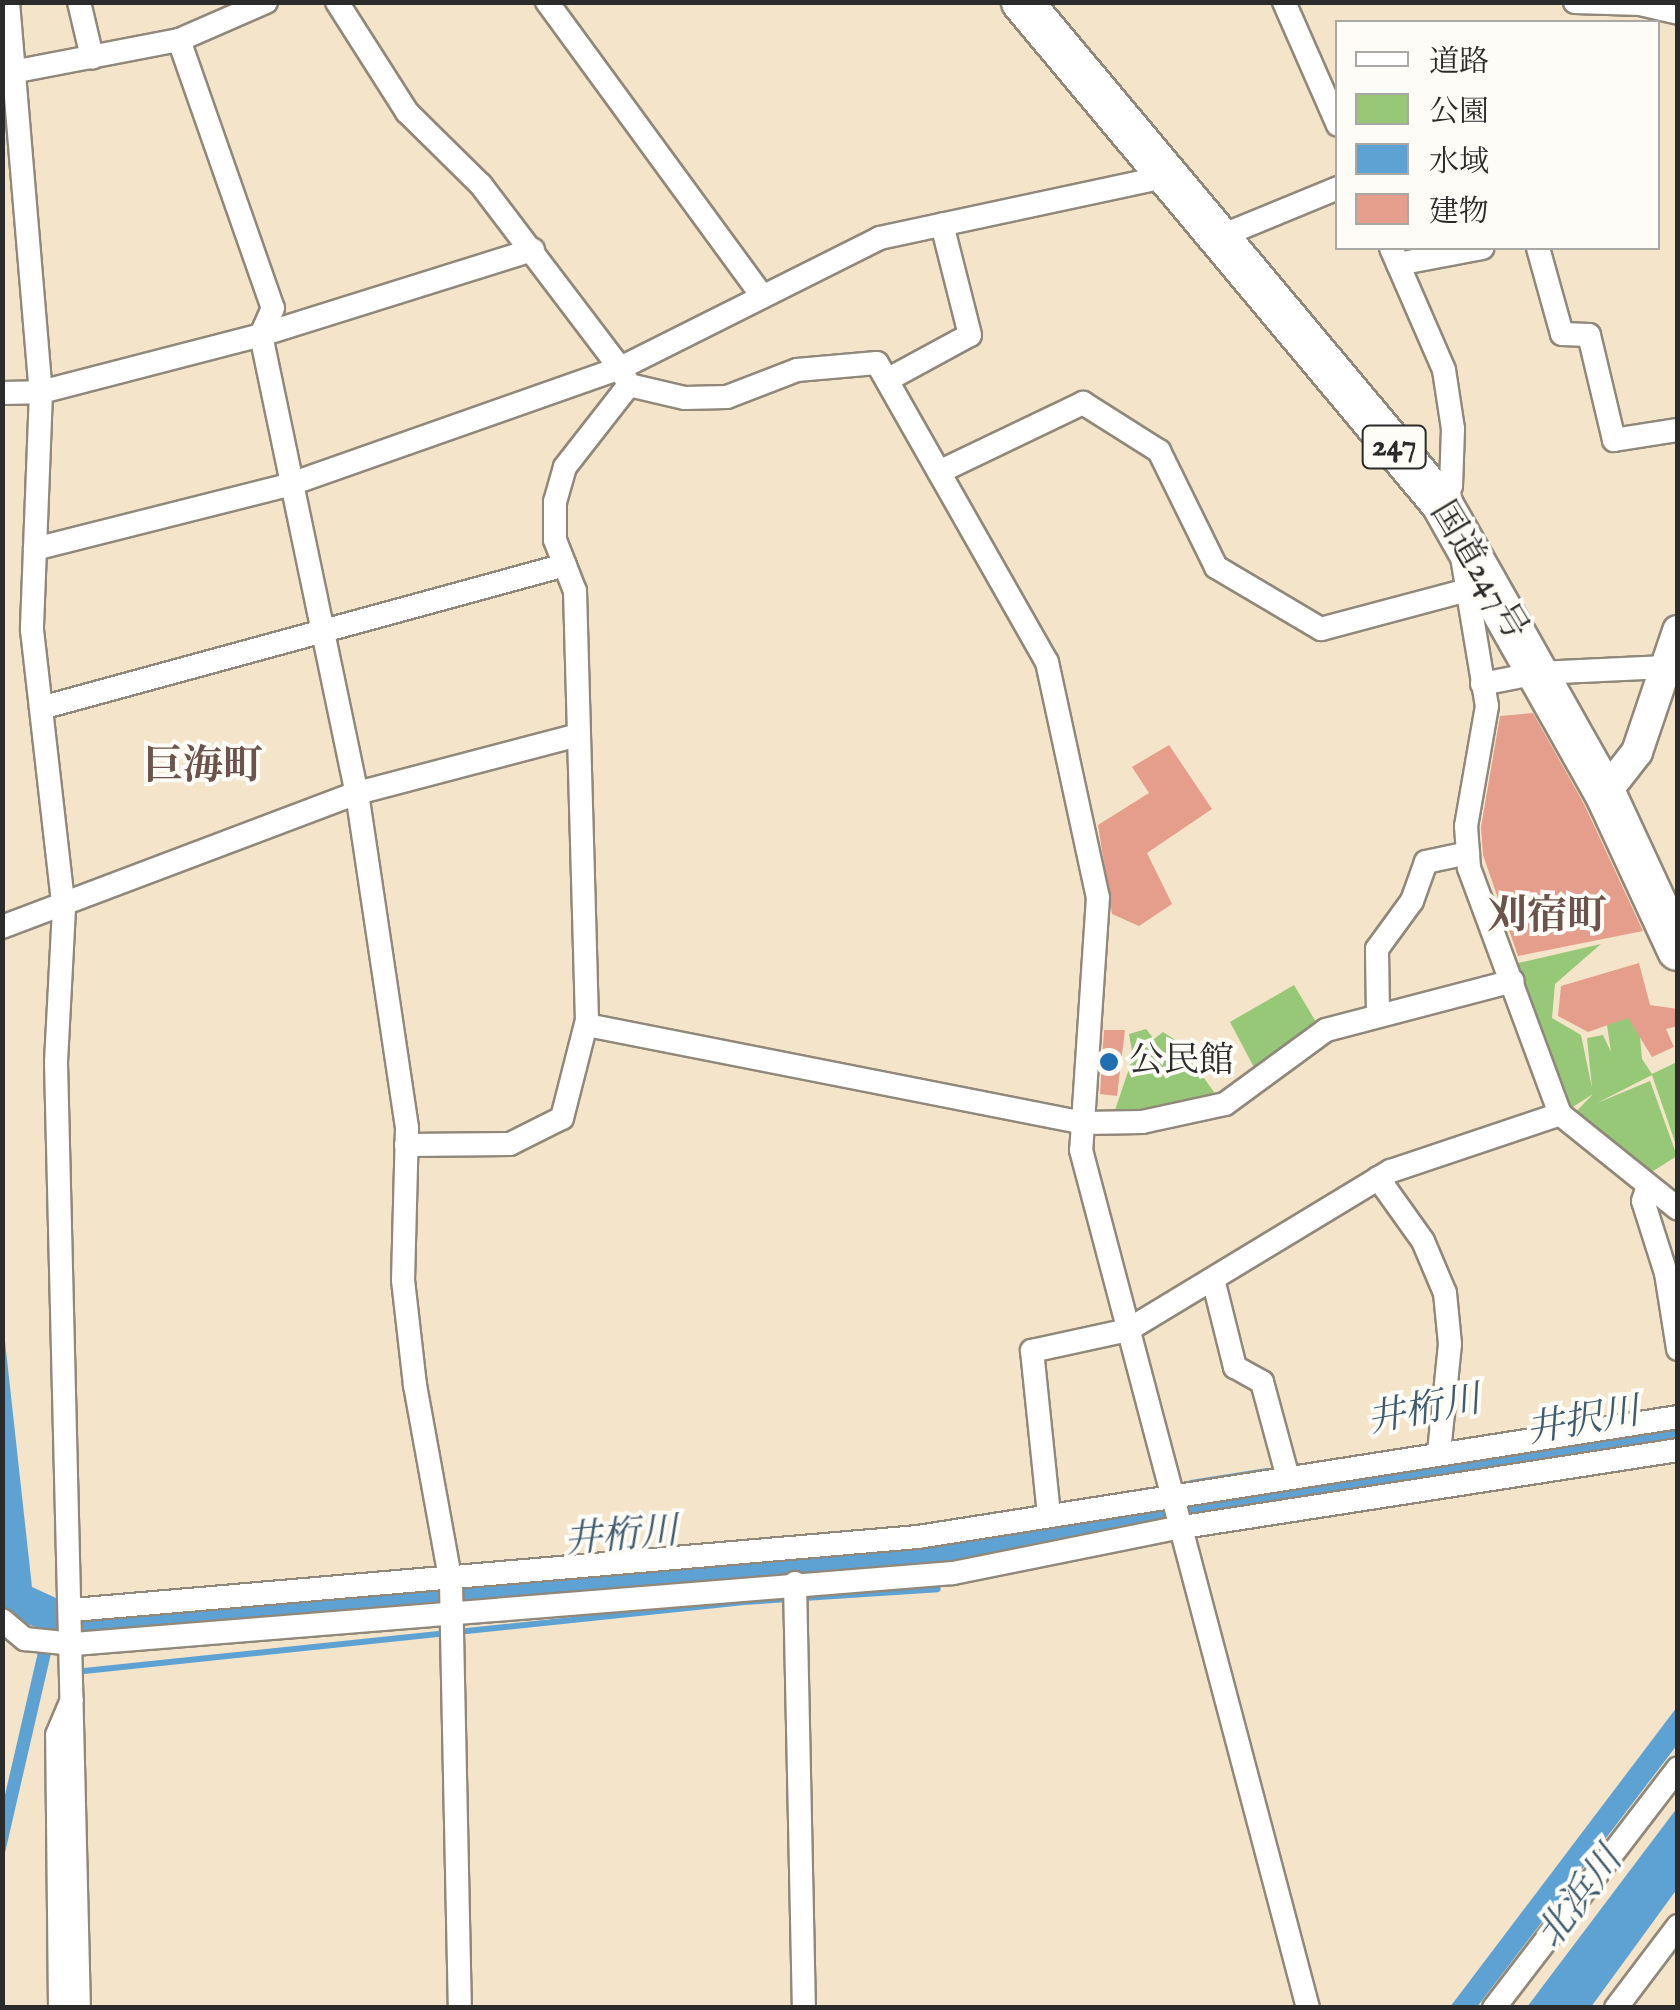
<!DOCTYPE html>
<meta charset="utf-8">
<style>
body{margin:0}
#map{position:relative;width:1680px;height:2010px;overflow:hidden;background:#f4e4ca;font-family:"IM FELL English","Noto Serif JP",serif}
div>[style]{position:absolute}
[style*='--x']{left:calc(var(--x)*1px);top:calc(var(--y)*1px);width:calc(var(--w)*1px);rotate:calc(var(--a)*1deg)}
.green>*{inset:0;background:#97c877}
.water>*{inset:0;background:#5ea2d3;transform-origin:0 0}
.stream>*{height:6px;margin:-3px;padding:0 3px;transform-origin:3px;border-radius:3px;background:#5ea2d3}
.building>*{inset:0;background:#e59e8c}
.roads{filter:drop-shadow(2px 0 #90887a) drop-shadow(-2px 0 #90887a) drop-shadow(0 2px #90887a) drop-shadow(0 -2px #90887a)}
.street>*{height:22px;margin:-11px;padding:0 11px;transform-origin:11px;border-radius:11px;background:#fff}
.secondary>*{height:30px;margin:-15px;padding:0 15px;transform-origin:15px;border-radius:15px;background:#fff}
.highway>*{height:40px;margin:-20px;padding:0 20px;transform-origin:20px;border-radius:20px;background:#fff}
.dots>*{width:28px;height:28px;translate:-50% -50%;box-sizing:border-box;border:5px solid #fdfcf7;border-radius:50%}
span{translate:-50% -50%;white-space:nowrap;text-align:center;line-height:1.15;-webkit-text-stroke:8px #fdfcf7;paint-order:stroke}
.shield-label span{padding:2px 8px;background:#fdfcf7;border:2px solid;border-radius:8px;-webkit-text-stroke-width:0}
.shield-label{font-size:32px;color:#2b2b2b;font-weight:700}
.street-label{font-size:35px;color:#2b2b2b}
.poi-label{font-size:35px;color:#2b2b2b}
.left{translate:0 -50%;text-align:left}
.water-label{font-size:38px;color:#3f5b6e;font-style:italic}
.quarter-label{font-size:40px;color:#6c534d;font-weight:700}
.frame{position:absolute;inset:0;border:5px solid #2b2b2b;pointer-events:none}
.legend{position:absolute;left:1335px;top:20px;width:325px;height:230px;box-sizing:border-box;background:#fdfcf7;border:2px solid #a9a8a5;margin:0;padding:12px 18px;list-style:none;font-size:30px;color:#2b2b2b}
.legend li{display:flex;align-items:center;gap:20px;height:50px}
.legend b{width:50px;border:2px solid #a9a8a5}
</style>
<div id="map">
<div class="green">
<div style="clip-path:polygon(1601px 944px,1555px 984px,1552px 1018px,1581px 1035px,1592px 1088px,1587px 1038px,1603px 1035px,1611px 1052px,1603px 999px,1615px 993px,1639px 1026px,1642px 1059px,1652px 1074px,1677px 1062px,1677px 1148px,1652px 1075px,1597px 1103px,1650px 1081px,1677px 1156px,1642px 1178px,1569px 1119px,1593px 1094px,1565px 1112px,1560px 1108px,1518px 963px)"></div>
<div style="clip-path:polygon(1294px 985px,1319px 1027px,1258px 1075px,1230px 1022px)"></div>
<div style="clip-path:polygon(1146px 1029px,1154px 1039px,1163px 1032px,1177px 1041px,1217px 1096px,1163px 1111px,1115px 1110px,1133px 1057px,1129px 1034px)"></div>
</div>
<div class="water">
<div style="clip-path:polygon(2px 1314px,32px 1587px,56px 1598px,69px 1587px,58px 1635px,8px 1617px,3px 1605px)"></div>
<div style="clip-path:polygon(1677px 1423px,1677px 1445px,951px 1569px,90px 1636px,77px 1627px,84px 1613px,949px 1543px)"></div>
<div style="left:38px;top:1652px;width:13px;height:355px;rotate:13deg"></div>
<div style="clip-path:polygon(1677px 1707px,1677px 1745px,1477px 2007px,1450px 2007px)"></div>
<div style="clip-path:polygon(1677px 1808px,1677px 1889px,1591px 2007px,1527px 2007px)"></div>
</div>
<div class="stream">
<div style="--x:1191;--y:1483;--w:77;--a:-9"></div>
<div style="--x:84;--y:1671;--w:664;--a:-5.97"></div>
<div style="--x:744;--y:1602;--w:194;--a:-3.8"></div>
</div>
<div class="building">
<div style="clip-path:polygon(1533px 713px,1584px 804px,1643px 931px,1518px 956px,1483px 855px,1481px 827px,1500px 716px)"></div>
<div style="clip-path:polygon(1169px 745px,1212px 809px,1147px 853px,1172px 904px,1139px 926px,1112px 914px,1098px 825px,1149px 793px,1132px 767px)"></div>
<div style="clip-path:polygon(1639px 963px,1650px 1005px,1678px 1009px,1678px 1026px,1666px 1029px,1674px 1047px,1652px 1057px,1628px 1018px,1588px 1032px,1558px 1016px,1561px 986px)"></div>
<div style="clip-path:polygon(1104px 1030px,1125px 1030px,1117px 1096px,1100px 1094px)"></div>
</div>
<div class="roads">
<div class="street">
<div style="--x:8;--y:2;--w:391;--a:85.2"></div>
<div style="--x:41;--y:392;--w:238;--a:92.2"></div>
<div style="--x:32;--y:630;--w:281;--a:83.5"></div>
<div style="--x:64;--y:909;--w:154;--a:93"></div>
<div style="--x:56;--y:1063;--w:945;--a:88.61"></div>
<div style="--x:79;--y:2;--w:57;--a:76.7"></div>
<div style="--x:547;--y:2;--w:362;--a:53.8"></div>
<div style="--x:1284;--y:2;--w:134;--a:66.3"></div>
<div style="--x:1575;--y:2;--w:65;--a:1.8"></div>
<div style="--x:1640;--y:4;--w:39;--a:13"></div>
<div style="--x:179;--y:40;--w:284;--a:70.7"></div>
<div style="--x:273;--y:308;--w:30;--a:114"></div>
<div style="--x:261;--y:335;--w:468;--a:78.2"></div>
<div style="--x:357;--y:793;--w:339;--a:81.5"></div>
<div style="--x:407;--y:1128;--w:152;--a:91.5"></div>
<div style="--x:403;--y:1280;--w:106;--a:83.5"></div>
<div style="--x:415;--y:1385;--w:202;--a:79.7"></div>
<div style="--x:451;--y:1584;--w:424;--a:88.8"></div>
<div style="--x:2;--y:74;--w:180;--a:-10.9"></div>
<div style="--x:179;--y:40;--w:95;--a:-23.6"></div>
<div style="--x:1169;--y:176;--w:296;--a:167.9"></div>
<div style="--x:880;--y:238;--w:291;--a:153.4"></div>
<div style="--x:620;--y:368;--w:19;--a:62"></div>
<div style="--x:629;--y:385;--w:104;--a:128"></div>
<div style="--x:565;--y:467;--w:36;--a:106"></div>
<div style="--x:555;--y:502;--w:38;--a:90"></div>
<div style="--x:555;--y:540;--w:55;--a:68.6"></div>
<div style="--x:575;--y:591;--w:434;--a:88.4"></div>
<div style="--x:587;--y:1025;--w:507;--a:11.15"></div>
<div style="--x:1084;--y:1123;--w:58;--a:-1"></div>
<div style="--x:1142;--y:1122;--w:85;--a:-12.2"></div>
<div style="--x:1225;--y:1104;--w:125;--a:-36.2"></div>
<div style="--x:1326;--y:1030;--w:193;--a:-14.7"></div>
<div style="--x:1219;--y:237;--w:129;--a:-22.4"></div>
<div style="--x:1391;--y:248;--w:133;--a:66.5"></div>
<div style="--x:1444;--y:370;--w:60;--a:81.3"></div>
<div style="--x:1453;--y:429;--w:57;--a:92"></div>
<div style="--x:1451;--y:486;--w:20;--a:117"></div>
<div style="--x:1538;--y:248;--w:89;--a:74.4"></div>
<div style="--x:1562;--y:334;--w:27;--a:2"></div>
<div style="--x:1589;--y:335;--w:108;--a:76.6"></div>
<div style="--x:1614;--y:440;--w:65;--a:-8.9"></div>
<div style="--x:1398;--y:264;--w:86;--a:-10.8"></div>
<div style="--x:887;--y:380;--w:94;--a:-28.5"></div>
<div style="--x:970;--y:335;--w:114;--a:-104.2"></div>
<div style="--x:629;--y:385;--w:57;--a:13.1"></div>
<div style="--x:685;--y:398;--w:42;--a:-1.4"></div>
<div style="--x:727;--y:397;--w:75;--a:-21.1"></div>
<div style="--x:797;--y:370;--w:80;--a:-5"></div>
<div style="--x:877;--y:363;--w:344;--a:60.4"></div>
<div style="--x:1047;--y:662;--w:240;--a:77.8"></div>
<div style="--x:1098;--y:897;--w:254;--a:93.8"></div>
<div style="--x:1081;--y:1150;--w:888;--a:75.18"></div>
<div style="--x:2;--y:393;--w:39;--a:-1"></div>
<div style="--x:41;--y:392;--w:227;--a:-14.5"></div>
<div style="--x:261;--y:335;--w:285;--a:-17.4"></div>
<div style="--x:939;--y:472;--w:160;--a:-25.6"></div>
<div style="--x:1083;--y:403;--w:90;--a:32.3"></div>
<div style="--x:1159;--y:451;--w:129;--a:63.8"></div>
<div style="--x:1216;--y:567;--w:122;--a:30.6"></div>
<div style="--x:1321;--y:629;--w:148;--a:-14.9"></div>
<div style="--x:35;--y:549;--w:264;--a:-14.2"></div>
<div style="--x:291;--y:484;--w:349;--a:-19.4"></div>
<div style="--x:620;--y:368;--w:230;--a:-127.2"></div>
<div style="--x:481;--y:185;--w:104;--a:-135.4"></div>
<div style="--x:407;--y:112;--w:130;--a:-122.5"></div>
<div style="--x:1461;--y:551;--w:157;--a:80.5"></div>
<div style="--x:1487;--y:706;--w:122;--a:99.9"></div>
<div style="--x:1466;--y:826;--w:42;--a:85.9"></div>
<div style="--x:1469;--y:868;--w:262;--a:69.7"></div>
<div style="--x:1560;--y:1114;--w:151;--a:38.8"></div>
<div style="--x:1482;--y:684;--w:57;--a:-11.1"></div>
<div style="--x:1538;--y:673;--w:128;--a:-2.7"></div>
<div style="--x:41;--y:708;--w:543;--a:-15.26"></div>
<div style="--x:2;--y:927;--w:379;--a:-20.7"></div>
<div style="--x:357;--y:793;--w:224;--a:-14.7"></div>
<div style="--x:1378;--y:1014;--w:65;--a:-90.9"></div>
<div style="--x:1377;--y:949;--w:59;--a:-53.9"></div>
<div style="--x:1412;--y:901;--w:41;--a:-70.3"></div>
<div style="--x:1426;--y:862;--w:43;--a:-12.1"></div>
<div style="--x:406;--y:1145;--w:104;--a:-0.6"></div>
<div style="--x:510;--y:1144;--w:58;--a:-26.6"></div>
<div style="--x:562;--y:1118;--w:101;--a:-75.7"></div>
<div style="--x:1378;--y:1178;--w:77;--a:54.5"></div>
<div style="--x:1423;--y:1241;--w:56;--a:67.1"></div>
<div style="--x:1445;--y:1293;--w:51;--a:84.4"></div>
<div style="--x:1450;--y:1344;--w:110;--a:95.8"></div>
<div style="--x:1648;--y:1186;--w:16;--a:108"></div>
<div style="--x:1643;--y:1201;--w:76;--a:72.3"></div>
<div style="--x:1666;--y:1273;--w:77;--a:81"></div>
<div style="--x:1214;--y:1283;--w:87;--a:76"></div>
<div style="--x:1235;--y:1367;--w:31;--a:29"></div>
<div style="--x:1262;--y:1382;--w:99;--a:74.8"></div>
<div style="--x:1049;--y:1515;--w:165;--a:-95.9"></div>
<div style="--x:1032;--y:1351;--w:98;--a:-12.3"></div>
<div style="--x:1128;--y:1330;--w:307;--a:-31.2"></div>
<div style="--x:1391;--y:1171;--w:178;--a:-18.6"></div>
<div style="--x:795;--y:1583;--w:425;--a:88.8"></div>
<div style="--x:73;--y:1610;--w:848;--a:-4.94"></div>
<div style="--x:918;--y:1537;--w:769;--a:-8.97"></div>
<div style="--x:2;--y:1620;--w:30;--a:40"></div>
<div style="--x:25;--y:1639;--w:49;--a:5.8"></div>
<div style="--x:74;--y:1644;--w:882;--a:-4.62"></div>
<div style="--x:953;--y:1573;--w:228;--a:-11.4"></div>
<div style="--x:1177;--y:1528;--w:507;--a:-8.85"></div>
<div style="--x:60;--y:2008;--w:273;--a:-90.6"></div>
<div style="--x:57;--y:1735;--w:38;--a:-67"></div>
<div style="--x:1494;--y:2008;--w:302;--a:-52.5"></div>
<div style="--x:1616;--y:2008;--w:103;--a:-52.9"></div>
</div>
<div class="secondary">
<div style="--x:1605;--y:793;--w:52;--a:-52"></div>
<div style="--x:1637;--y:752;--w:128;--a:-71.3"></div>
</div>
<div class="highway">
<div style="--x:1022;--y:2;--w:655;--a:50.08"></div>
<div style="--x:1442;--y:504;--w:332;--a:60.6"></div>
<div style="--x:1605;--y:793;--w:173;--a:65.1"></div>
</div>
</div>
<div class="dots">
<div style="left:1109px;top:1062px;background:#1f6fb2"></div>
</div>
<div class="shield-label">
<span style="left:1394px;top:447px">247</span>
</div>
<div class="street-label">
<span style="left:1478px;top:571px;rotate:59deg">国道247号</span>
</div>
<div class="poi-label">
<span class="left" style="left:1129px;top:1062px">公民館</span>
</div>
<div class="water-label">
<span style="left:1424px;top:1412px;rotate:-11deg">井桁川</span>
<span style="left:1583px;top:1423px;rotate:-10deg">井択川</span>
<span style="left:621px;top:1538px;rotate:-5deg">井桁川</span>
<span style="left:1581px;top:1899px;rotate:-53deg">北浜川</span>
</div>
<div class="quarter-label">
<span style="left:203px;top:768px">巨海町</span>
<span style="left:1547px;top:918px">刈宿町</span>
</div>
<div class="frame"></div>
<ul class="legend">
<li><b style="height:12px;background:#fff"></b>道路</li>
<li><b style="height:28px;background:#97c877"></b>公園</li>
<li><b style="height:28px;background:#5ea2d3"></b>水域</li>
<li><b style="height:28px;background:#e59e8c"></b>建物</li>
</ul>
</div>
